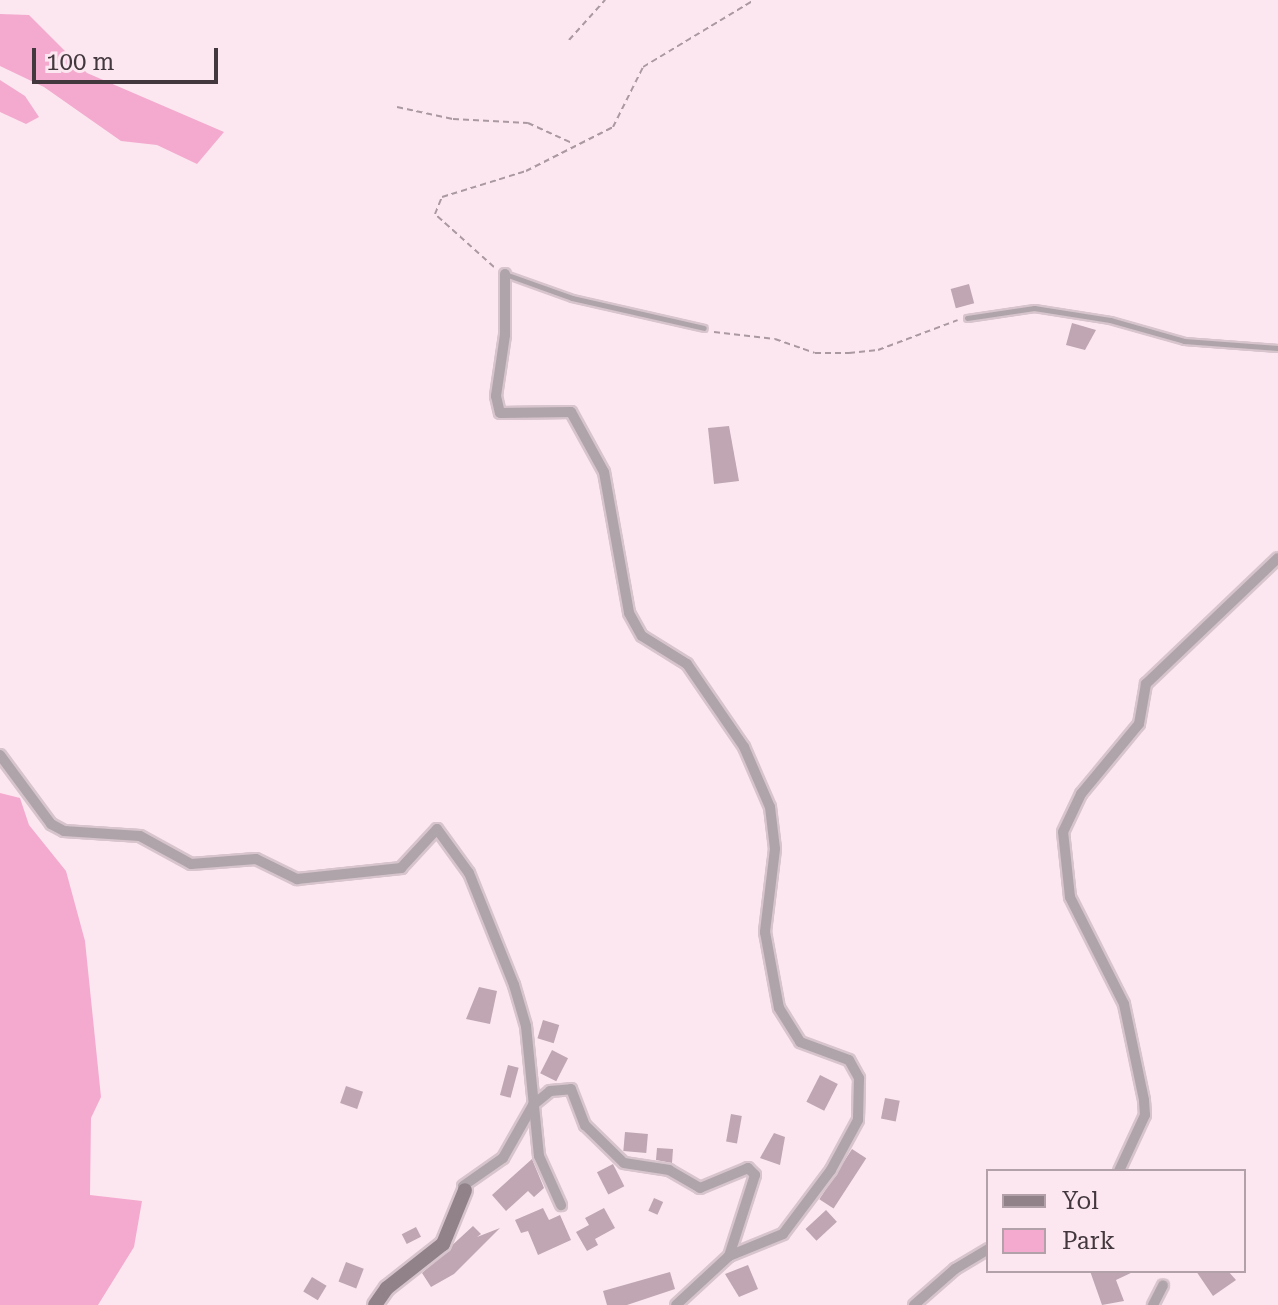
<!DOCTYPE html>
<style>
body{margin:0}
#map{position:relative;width:1278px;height:1305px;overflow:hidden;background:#fce7f0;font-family:"Roboto Serif",serif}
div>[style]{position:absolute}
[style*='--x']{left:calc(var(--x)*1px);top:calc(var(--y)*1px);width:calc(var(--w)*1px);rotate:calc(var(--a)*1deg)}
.green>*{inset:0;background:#f3aace}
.building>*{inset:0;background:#bfa6b2;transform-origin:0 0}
.path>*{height:2px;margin-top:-1px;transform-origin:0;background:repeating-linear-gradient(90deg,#aa99a0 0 6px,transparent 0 10px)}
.roads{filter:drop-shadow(2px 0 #d7c4cc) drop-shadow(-2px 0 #d7c4cc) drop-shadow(0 2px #d7c4cc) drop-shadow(0 -2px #d7c4cc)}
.lane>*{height:5px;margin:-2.5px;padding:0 2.5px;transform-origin:2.5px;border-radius:2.5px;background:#afa4a9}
.street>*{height:10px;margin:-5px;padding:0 5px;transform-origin:5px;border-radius:5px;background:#afa4a9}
.secondary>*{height:14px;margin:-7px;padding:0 7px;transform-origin:7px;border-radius:7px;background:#918188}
span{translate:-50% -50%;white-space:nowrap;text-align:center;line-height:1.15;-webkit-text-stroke:6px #fce7f0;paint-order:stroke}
.legend{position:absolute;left:986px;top:1169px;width:260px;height:104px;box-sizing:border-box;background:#fce7f0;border:2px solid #b2a1a8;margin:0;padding:10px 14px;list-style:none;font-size:24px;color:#43383d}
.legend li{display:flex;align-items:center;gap:16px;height:40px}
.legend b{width:40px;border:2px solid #b2a1a8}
.scale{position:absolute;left:32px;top:48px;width:186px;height:36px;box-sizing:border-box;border:4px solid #43383d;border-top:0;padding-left:10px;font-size:24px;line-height:28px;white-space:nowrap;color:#43383d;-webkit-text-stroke:6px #fce7f0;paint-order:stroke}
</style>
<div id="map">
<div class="green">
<div style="clip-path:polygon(0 14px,29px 15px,87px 73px,224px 132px,197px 164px,157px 145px,121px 141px,44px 87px,0 66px)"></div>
<div style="clip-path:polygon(0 80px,25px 96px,39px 117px,26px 124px,0 112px)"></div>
<div style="clip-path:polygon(0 793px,20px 798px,29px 825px,66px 871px,85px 941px,101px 1097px,91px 1118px,90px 1195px,142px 1201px,134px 1247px,98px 1305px,0 1305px)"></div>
</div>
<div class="building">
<div style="left:969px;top:284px;width:20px;height:19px;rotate:75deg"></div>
<div style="clip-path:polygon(1072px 323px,1096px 330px,1085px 350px,1066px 345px)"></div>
<div style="clip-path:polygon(729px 426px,739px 481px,714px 484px,708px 428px)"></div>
<div style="clip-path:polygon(479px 987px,497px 991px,490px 1024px,466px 1019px)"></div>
<div style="left:543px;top:1020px;width:17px;height:19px;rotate:17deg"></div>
<div style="left:552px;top:1050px;width:18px;height:26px;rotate:27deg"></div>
<div style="left:508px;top:1065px;width:11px;height:31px;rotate:15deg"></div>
<div style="left:820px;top:1075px;width:20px;height:30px;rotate:27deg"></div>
<div style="left:346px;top:1086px;width:18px;height:18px;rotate:19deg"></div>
<div style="left:885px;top:1098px;width:15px;height:21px;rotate:11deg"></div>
<div style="left:731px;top:1114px;width:11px;height:28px;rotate:10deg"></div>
<div style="left:625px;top:1132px;width:23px;height:19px;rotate:5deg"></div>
<div style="clip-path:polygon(774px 1133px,785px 1137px,780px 1165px,760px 1158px)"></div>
<div style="clip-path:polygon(657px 1148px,673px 1149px,672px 1163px,656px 1160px)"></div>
<div style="left:852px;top:1149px;width:17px;height:60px;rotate:33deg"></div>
<div style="clip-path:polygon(532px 1159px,544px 1188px,534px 1197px,528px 1191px,506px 1211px,492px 1195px)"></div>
<div style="left:613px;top:1164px;width:25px;height:18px;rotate:63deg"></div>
<div style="left:654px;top:1198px;width:10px;height:14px;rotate:24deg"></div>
<div style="clip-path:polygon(543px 1208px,549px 1220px,560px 1215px,571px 1240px,538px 1255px,528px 1231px,521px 1233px,515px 1220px)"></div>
<div style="clip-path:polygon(604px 1208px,615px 1228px,595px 1239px,598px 1245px,587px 1251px,576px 1232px,589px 1225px,585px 1218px)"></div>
<div style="left:826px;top:1210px;width:16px;height:28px;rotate:47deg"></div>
<div style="clip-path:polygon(473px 1226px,481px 1234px,477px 1237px,500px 1228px,454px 1274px,431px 1287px,422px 1273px)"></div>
<div style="left:416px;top:1227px;width:11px;height:16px;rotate:63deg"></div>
<div style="left:346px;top:1262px;width:19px;height:21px;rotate:21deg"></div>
<div style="clip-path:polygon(748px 1265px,758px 1289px,739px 1297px,725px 1274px)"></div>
<div style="clip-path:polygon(1090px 1271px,1135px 1271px,1116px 1280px,1124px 1301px,1102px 1305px)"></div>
<div style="clip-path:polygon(1196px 1271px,1228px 1271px,1236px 1280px,1213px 1296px)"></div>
<div style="clip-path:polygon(670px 1272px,675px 1289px,627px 1305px,607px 1305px,603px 1291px)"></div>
<div style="left:312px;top:1277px;width:17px;height:17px;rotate:31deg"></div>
</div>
<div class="path">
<div style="--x:569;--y:40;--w:54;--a:-48"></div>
<div style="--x:397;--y:107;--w:57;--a:12.1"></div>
<div style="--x:453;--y:119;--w:75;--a:3.1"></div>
<div style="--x:528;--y:123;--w:48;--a:24.4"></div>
<div style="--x:494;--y:267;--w:79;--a:-138.1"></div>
<div style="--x:435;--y:214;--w:18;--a:-68"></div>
<div style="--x:442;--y:197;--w:88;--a:-17.2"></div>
<div style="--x:526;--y:171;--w:97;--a:-26.8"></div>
<div style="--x:613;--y:127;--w:67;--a:-63.4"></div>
<div style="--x:643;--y:67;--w:130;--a:-31.1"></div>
<div style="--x:714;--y:332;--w:61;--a:6.5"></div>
<div style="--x:775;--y:339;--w:42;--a:19.3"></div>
<div style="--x:815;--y:353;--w:34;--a:0"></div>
<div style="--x:849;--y:353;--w:29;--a:-6"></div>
<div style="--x:878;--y:350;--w:85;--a:-20.6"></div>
</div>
<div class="roads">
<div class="lane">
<div style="--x:505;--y:274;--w:71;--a:19.7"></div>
<div style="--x:572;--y:298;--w:135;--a:12.8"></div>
<div style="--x:967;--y:318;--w:68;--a:-8.5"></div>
<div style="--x:1034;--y:308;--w:77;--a:9"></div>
<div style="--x:1110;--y:320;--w:77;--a:15.8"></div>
<div style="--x:1184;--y:341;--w:94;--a:4.3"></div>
</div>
<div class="street">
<div style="--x:505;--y:274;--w:61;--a:90"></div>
<div style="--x:505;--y:335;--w:62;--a:98.4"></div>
<div style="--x:496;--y:396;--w:17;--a:77"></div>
<div style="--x:500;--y:413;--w:71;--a:-0.8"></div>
<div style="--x:571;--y:412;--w:68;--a:61.2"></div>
<div style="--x:604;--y:472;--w:143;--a:79.9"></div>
<div style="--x:629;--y:613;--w:26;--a:61"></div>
<div style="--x:642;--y:636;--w:53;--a:31.9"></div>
<div style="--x:687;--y:664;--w:101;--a:55.5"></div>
<div style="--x:744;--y:747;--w:65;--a:66.6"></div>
<div style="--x:770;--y:807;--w:42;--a:83.2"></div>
<div style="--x:775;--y:849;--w:84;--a:96.9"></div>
<div style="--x:765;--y:932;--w:77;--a:79.6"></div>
<div style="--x:779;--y:1008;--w:40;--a:58"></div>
<div style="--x:800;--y:1042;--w:52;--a:20.2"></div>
<div style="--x:849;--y:1060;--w:21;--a:61"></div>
<div style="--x:859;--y:1078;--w:42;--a:91.4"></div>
<div style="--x:858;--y:1120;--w:57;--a:118.4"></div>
<div style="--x:831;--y:1170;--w:80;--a:126.9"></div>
<div style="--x:783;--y:1234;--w:58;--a:157.8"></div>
<div style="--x:729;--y:1256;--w:72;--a:137.2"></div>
<div style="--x:0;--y:755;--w:86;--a:53.5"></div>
<div style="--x:51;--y:824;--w:15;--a:28"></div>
<div style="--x:64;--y:831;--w:76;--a:3.8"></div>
<div style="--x:140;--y:836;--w:58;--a:28.8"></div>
<div style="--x:191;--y:864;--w:65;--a:-4.4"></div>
<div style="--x:256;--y:859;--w:46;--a:26"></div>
<div style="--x:297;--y:879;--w:105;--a:-6"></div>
<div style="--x:401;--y:868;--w:53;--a:-47.3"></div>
<div style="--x:437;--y:829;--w:54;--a:54"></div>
<div style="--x:469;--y:873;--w:121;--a:68.1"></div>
<div style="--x:514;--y:985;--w:43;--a:73.7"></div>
<div style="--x:526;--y:1026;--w:131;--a:84.3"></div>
<div style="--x:539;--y:1156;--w:54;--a:65.8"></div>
<div style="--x:1119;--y:1171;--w:62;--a:-65.1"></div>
<div style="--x:1145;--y:1115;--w:15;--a:-94"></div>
<div style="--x:1144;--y:1100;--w:98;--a:-101.8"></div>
<div style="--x:1124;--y:1004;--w:120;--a:-116.8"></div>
<div style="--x:1070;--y:897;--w:65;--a:-96.1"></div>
<div style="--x:1063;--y:832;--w:42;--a:-64.7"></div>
<div style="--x:1081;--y:794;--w:91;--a:-50.4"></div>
<div style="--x:1139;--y:724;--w:41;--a:-80.1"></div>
<div style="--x:1146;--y:684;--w:182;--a:-43.7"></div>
<div style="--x:465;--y:1190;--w:4;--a:-117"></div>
<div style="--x:463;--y:1186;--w:49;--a:-35"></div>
<div style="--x:503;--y:1158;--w:61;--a:-60.5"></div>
<div style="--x:533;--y:1105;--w:22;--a:-39"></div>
<div style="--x:550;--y:1091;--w:21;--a:-5"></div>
<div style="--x:571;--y:1089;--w:39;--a:69"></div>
<div style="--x:585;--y:1125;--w:54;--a:44.3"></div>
<div style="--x:624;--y:1163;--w:46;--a:8.8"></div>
<div style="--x:669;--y:1170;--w:36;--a:30"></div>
<div style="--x:700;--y:1188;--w:52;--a:-22.6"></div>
<div style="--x:748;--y:1168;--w:10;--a:45"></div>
<div style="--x:755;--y:1175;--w:85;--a:107.8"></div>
<div style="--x:914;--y:1305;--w:55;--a:-41.3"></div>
<div style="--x:955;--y:1269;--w:39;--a:-31"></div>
<div style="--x:1153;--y:1305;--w:22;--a:-63"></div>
</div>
<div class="secondary">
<div style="--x:375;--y:1305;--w:21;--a:-55"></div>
<div style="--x:387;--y:1288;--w:71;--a:-38.2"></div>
<div style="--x:443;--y:1244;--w:58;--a:-67.8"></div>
</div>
</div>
<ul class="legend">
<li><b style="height:10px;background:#918188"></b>Yol</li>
<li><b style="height:22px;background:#f3aace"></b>Park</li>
</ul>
<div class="scale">100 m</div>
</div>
